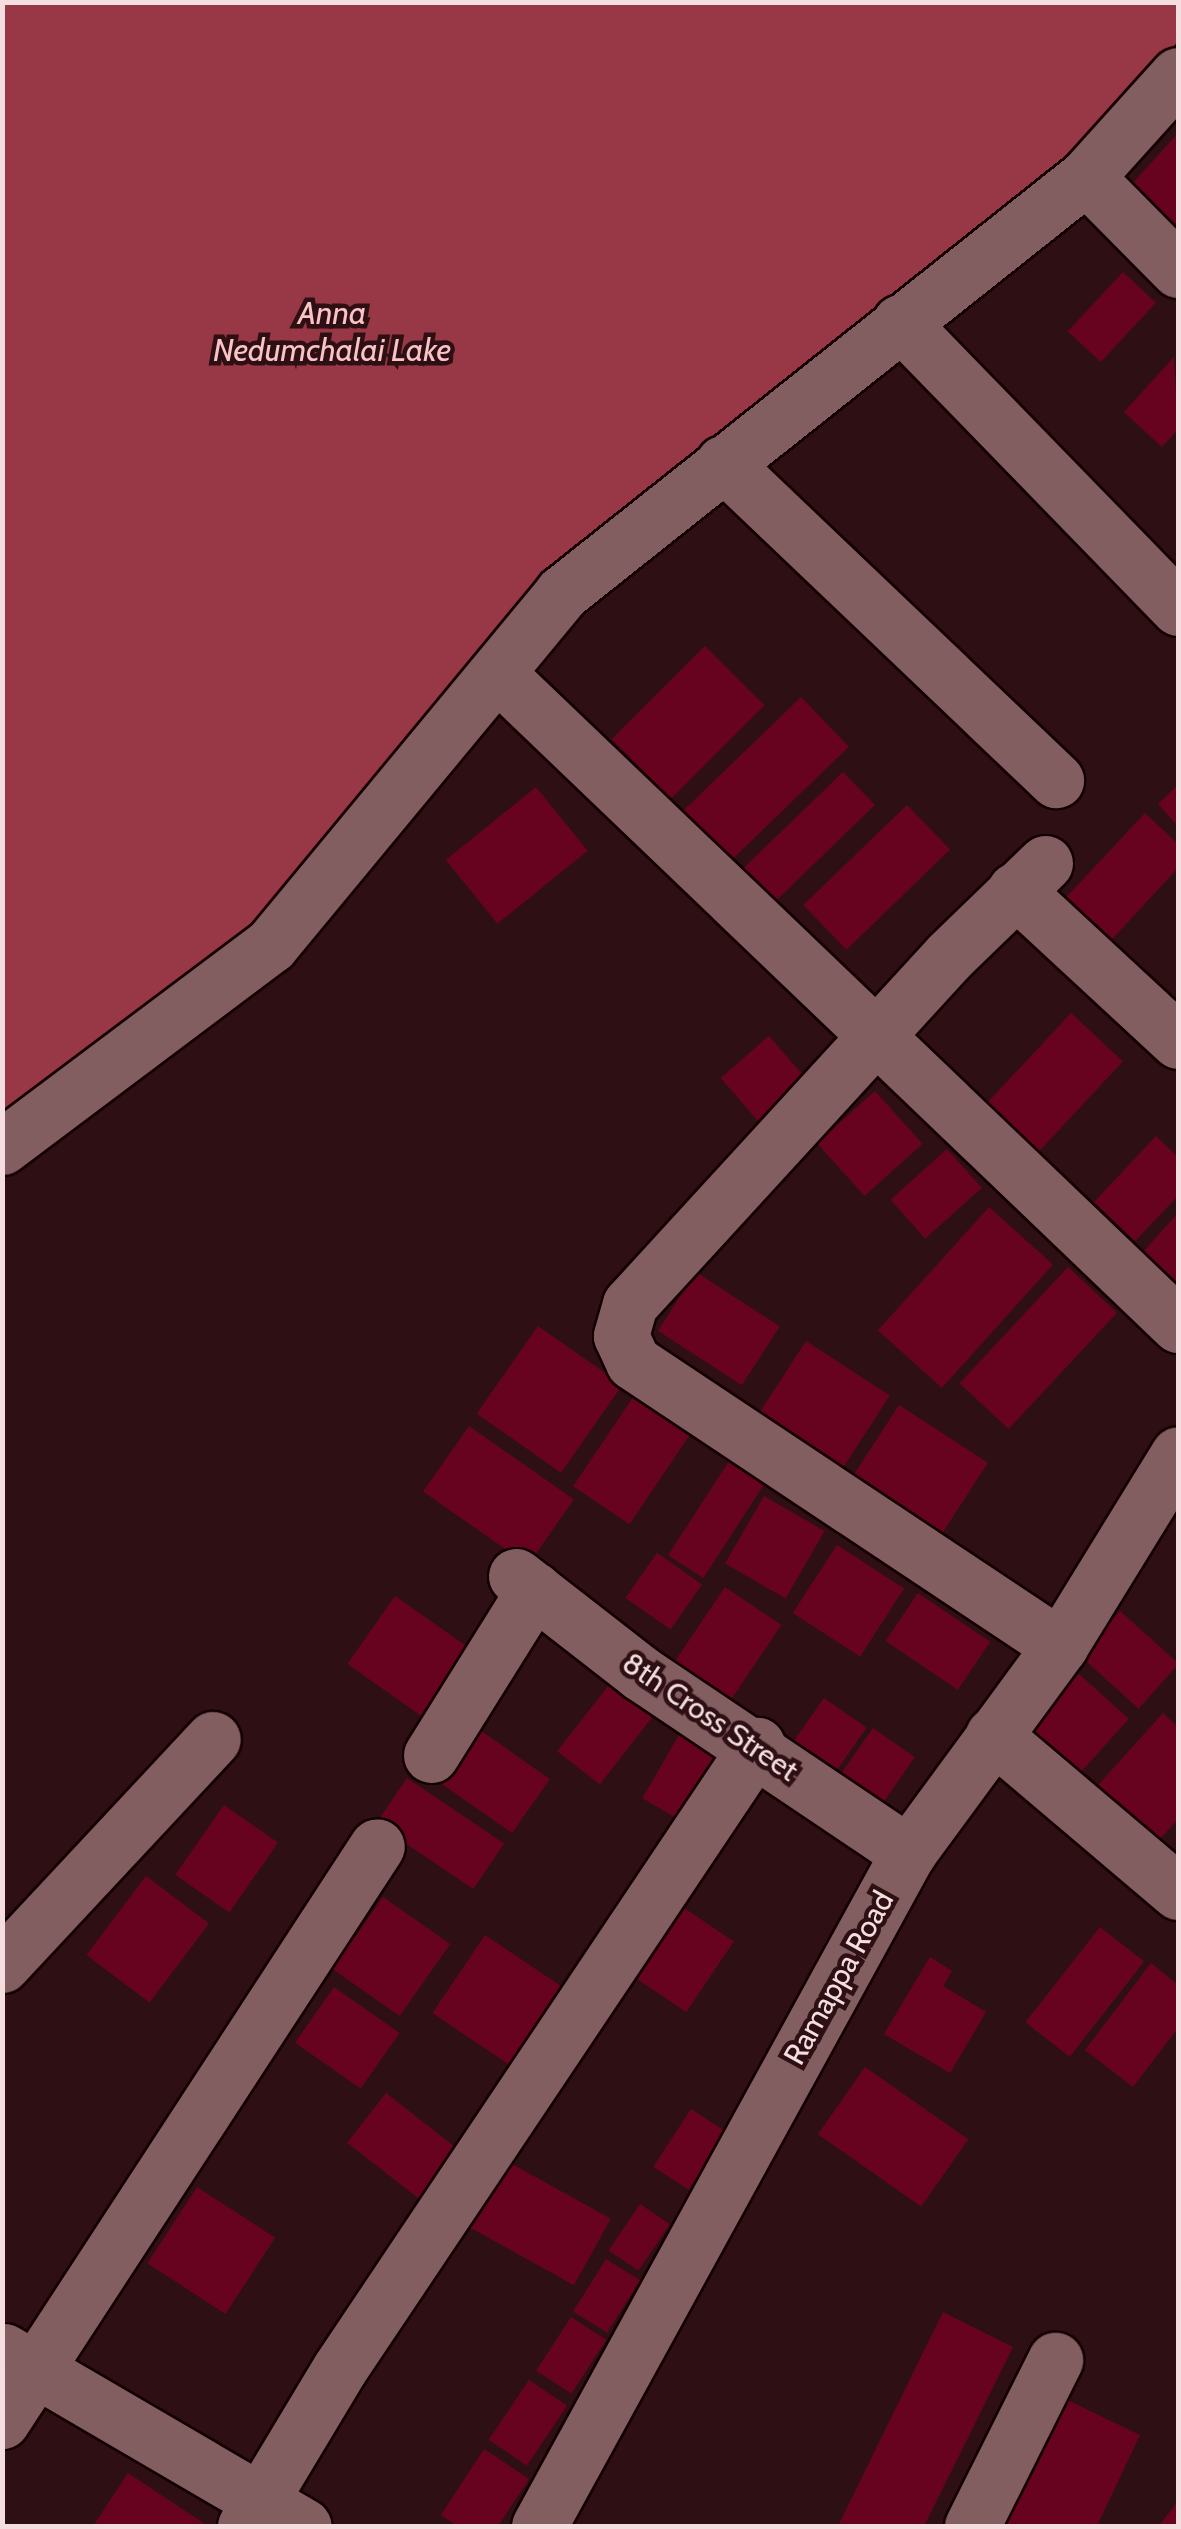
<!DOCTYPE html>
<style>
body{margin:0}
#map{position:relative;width:1181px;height:2529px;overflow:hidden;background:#2e1014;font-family:Cabin,sans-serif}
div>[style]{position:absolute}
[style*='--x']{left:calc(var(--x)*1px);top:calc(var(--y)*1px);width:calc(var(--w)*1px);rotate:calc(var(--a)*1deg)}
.water>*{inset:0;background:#983846}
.building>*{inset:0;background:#68031f;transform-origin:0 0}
.roads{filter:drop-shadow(2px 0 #140002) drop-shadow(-2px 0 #140002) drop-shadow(0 2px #140002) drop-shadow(0 -2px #140002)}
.minor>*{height:55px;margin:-27.5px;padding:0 27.5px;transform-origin:27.5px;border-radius:27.5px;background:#835e60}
span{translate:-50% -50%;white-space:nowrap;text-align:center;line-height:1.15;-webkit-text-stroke:9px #2e1014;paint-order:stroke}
.street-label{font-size:30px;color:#f4dedf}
.water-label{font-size:32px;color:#fac3c6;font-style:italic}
.frame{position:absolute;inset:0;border:5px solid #f4dedf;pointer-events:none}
</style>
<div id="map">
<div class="water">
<div style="clip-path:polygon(3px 3px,1178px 3px,1178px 41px,1079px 159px,545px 584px,272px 919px,3px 1124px)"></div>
</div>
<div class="building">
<div style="clip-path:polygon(1178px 133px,1178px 226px,1132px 184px)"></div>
<div style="left:1123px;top:272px;width:45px;height:81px;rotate:43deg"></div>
<div style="clip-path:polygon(1174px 357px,1178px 429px,1162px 447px,1124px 412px)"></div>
<div style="left:705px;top:646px;width:84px;height:132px;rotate:45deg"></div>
<div style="left:801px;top:697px;width:69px;height:168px;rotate:46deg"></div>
<div style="left:843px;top:772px;width:46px;height:148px;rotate:46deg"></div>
<div style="clip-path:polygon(1178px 785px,1178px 826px,1158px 804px)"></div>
<div style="left:536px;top:787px;width:82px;height:116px;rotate:51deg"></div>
<div style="left:907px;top:805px;width:62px;height:144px;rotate:46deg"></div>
<div style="clip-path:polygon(1145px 813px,1178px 844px,1178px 868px,1103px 949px,1057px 907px)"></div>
<div style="left:1071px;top:1013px;width:71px;height:137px;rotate:43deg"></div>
<div style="left:769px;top:1036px;width:60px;height:64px;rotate:49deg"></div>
<div style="left:875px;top:1091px;width:71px;height:78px;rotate:48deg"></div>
<div style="clip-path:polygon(1156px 1136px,1178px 1157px,1178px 1196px,1135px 1241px,1094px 1202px)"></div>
<div style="left:947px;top:1149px;width:52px;height:76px;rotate:48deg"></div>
<div style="left:989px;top:1207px;width:86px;height:166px;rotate:42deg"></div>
<div style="clip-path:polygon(1178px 1213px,1178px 1280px,1167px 1292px,1134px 1262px)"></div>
<div style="left:1068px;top:1267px;width:67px;height:159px;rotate:43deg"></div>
<div style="left:696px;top:1272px;width:100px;height:70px;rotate:33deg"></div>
<div style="left:538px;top:1326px;width:103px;height:107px;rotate:35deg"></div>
<div style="left:806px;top:1341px;width:100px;height:99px;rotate:33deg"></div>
<div style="left:638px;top:1390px;width:68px;height:116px;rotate:34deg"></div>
<div style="left:899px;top:1405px;width:106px;height:96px;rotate:33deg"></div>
<div style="left:469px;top:1426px;width:128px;height:80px;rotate:35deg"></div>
<div style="left:735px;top:1452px;width:42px;height:123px;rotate:33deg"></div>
<div style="left:764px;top:1496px;width:70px;height:78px;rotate:30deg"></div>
<div style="left:837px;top:1545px;width:80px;height:81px;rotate:33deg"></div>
<div style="left:657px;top:1553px;width:55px;height:55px;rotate:35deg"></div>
<div style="left:725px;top:1587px;width:68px;height:96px;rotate:34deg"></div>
<div style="left:918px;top:1593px;width:87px;height:58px;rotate:34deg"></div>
<div style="left:395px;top:1596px;width:94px;height:83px;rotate:35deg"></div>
<div style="left:1120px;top:1611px;width:79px;height:60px;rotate:42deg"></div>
<div style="left:1079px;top:1674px;width:67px;height:87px;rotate:42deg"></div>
<div style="left:612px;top:1681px;width:54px;height:89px;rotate:38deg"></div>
<div style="left:824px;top:1698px;width:52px;height:65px;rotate:35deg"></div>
<div style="clip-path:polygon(1163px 1713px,1178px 1727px,1178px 1819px,1152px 1848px,1091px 1793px)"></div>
<div style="left:477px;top:1728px;width:89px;height:66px;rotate:35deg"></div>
<div style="left:683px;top:1728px;width:42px;height:81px;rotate:30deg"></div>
<div style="left:873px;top:1728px;width:51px;height:77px;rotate:35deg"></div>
<div style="left:407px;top:1778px;width:117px;height:55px;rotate:34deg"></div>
<div style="left:224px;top:1805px;width:66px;height:85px;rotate:35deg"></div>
<div style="left:146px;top:1876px;width:79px;height:99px;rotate:37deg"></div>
<div style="left:383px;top:1897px;width:82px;height:88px;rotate:35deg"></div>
<div style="left:684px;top:1908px;width:60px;height:85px;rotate:34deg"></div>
<div style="left:1100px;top:1927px;width:56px;height:121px;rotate:38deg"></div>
<div style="left:485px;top:1935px;width:94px;height:94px;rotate:34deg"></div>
<div style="clip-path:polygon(930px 1957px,952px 1971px,943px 1986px,986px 2012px,950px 2073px,884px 2034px)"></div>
<div style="clip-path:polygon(1151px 1963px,1178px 1985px,1178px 2028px,1133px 2087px,1085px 2050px)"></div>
<div style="left:334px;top:1987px;width:80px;height:68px;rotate:35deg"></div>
<div style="left:865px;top:2067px;width:126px;height:82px;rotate:35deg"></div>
<div style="left:386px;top:2093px;width:92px;height:63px;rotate:38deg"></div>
<div style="left:691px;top:2109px;width:42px;height:69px;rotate:33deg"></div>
<div style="left:505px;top:2160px;width:121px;height:76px;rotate:29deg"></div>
<div style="left:197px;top:2187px;width:93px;height:91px;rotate:33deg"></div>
<div style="left:640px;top:2204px;width:36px;height:56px;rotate:34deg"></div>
<div style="left:606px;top:2259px;width:40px;height:62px;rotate:32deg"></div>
<div style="clip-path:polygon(943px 2312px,1013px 2347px,924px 2526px,838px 2526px)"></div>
<div style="left:571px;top:2317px;width:42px;height:64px;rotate:33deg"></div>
<div style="left:529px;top:2380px;width:46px;height:72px;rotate:34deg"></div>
<div style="clip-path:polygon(1061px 2397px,1140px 2435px,1097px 2526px,999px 2526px)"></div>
<div style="clip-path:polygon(484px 2449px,529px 2479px,498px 2526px,457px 2526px,441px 2515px)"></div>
<div style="clip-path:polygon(128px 2473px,208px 2526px,93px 2526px)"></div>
<div style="clip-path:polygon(1178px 2501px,1178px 2526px,1159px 2526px)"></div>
</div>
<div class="roads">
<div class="minor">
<div style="--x:1086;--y:177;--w:131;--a:45.3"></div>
<div style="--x:900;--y:322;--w:399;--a:45.8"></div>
<div style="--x:723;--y:463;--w:460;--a:43.6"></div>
<div style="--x:497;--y:673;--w:943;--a:43.75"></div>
<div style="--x:1045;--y:863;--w:134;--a:135.9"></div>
<div style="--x:949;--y:956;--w:472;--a:132.5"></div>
<div style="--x:630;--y:1304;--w:33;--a:106"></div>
<div style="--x:621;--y:1336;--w:29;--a:65"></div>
<div style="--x:633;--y:1362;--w:513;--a:33.63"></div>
<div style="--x:1015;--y:890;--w:222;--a:42.8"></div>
<div style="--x:2;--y:1147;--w:336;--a:-36.9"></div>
<div style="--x:271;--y:945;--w:457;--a:-50.4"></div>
<div style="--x:562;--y:593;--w:669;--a:-38.45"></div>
<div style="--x:1086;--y:177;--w:137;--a:-48"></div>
<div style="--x:516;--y:1576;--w:160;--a:37.9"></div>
<div style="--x:642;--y:1674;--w:321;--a:33.9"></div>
<div style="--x:993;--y:1735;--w:243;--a:40.3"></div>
<div style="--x:431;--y:1755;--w:195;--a:-58"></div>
<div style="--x:2;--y:1965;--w:309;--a:-47"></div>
<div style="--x:4;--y:2351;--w:347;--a:30.3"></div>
<div style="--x:2;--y:2421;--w:686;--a:-56.89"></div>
<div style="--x:245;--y:2526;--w:184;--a:-59"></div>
<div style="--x:340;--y:2368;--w:750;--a:-56.2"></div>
<div style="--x:539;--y:2526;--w:768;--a:-61.26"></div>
<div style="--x:908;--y:1853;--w:257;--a:-53.7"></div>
<div style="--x:1060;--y:1646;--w:225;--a:-58.4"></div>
<div style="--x:972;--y:2526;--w:186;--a:-63.4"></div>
</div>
</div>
<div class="street-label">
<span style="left:710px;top:1717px;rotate:34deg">8th Cross Street</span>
<span style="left:839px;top:1978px;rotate:-61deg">Ramappa Road</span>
</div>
<div class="water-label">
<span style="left:332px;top:332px">Anna<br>Nedumchalai Lake</span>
</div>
<div class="frame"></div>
</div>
